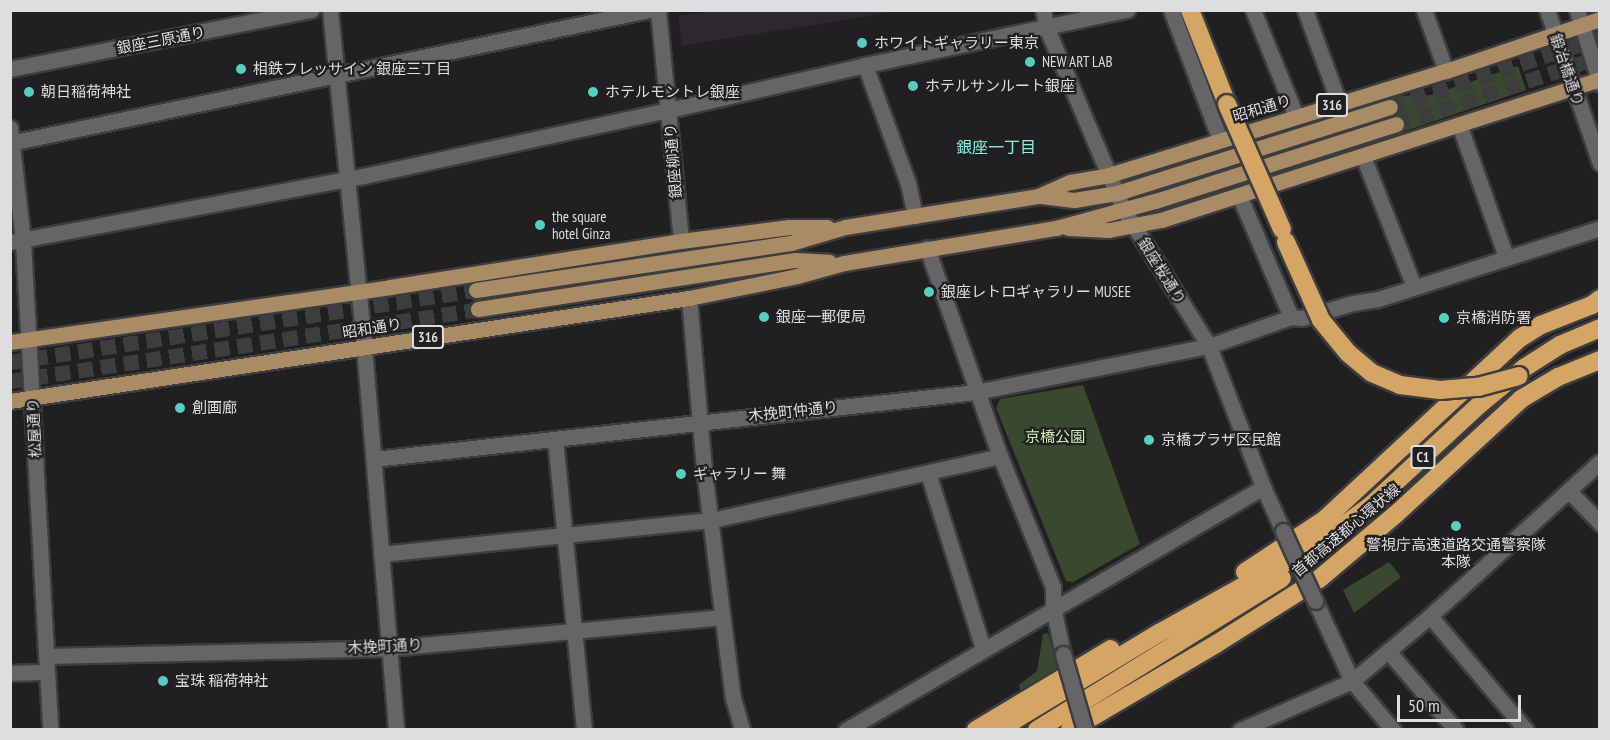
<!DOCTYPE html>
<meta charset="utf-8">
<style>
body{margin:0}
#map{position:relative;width:1610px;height:740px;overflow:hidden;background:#211f21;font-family:"PT Sans Narrow","Noto Sans JP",sans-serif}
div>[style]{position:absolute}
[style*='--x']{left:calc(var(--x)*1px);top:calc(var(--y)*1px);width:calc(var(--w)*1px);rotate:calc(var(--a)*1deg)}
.built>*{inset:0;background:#2c282e}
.green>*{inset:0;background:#38492f}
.major-tunnel>*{height:15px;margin-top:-7.5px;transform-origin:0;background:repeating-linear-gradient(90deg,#3d3c3e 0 15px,transparent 0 23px)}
.roads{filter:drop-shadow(2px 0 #3d3c3e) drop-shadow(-2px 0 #3d3c3e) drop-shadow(0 2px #3d3c3e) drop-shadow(0 -2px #3d3c3e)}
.minor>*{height:15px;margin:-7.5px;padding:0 7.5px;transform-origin:7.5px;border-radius:7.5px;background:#666467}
.major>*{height:15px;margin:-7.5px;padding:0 7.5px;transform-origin:7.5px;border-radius:7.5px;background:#a98b66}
.highway>*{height:18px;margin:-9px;padding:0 9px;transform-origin:9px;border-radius:9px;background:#d5a565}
.bridges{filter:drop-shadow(2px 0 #3d3c3e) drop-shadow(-2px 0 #3d3c3e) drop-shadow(0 2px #3d3c3e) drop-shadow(0 -2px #3d3c3e)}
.minor-bridge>*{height:15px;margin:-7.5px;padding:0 7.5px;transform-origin:7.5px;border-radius:7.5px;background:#666467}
.highway-bridge>*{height:18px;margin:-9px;padding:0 9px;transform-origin:9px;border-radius:9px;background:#d5a565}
.dots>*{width:16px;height:16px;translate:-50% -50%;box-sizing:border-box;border:3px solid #211f21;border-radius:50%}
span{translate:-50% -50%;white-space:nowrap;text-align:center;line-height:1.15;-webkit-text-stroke:4.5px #211f21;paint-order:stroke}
.shield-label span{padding:2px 4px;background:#211f21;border:2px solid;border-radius:4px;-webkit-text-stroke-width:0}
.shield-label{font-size:14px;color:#dedddf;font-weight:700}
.street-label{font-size:15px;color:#dedddf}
.poi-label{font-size:15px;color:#dedddf}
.left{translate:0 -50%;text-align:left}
.park-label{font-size:15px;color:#c9f2b2}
.neighbourhood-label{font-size:16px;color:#87f0e2}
.frame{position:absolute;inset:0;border:12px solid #dedddf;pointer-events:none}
.scale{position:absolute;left:1397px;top:695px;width:124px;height:27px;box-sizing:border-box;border:3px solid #dedddf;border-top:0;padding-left:8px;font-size:18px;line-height:21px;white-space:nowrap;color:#dedddf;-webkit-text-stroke:4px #211f21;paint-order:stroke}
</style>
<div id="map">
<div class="built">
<div style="clip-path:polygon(717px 10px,899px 10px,899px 11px,682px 46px,678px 16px)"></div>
</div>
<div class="green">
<div style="clip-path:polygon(1518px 66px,1526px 90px,1402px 132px,1391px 96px,1431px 95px)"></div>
<div style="clip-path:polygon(1083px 385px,1140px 544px,1073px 582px,1066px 581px,996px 408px,1000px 399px)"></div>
<div style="clip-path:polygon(1389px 562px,1401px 577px,1354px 613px,1343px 590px)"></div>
<div style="clip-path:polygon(1048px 633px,1074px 729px,1031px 729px,1019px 685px,1037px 671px,1043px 634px)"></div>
</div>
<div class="major-tunnel">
<div style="--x:1390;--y:107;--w:221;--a:-18.2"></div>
<div style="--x:1396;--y:124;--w:215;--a:-18.2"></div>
<div style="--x:10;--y:362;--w:472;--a:-8.8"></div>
<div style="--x:10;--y:381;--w:474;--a:-8.7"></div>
</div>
<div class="roads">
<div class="minor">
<div style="--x:330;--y:10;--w:339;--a:84.2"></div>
<div style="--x:364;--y:347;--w:384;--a:85.2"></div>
<div style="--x:658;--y:10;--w:232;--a:84.3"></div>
<div style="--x:1043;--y:10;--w:19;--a:78"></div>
<div style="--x:1047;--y:29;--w:197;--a:67"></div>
<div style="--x:1124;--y:210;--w:160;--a:58"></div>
<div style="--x:1209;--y:346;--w:151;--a:69"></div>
<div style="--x:1263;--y:487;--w:48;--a:65.6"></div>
<div style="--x:1171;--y:10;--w:139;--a:69.3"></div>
<div style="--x:1253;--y:10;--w:114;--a:67.9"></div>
<div style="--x:1305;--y:10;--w:99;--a:69.9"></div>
<div style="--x:1424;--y:10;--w:65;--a:70.2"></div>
<div style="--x:1547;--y:10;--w:162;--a:70.9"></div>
<div style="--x:1577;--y:10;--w:77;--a:72.5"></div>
<div style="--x:865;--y:65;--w:126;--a:70"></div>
<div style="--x:908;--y:183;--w:34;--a:78"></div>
<div style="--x:10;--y:69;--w:307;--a:-11.1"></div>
<div style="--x:1459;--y:124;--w:141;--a:70.5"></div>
<div style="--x:10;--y:128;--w:114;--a:83.4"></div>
<div style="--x:23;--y:241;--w:490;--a:86.8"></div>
<div style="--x:10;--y:143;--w:653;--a:-11.76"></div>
<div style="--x:1363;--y:156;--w:141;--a:68.7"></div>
<div style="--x:1239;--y:195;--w:133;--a:66.9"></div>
<div style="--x:10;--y:242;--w:359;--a:-10.6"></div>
<div style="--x:363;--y:176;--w:313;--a:-12.2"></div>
<div style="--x:669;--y:110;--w:201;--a:-12.9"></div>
<div style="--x:865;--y:65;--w:268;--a:-11.9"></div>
<div style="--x:927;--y:248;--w:220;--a:70.7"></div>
<div style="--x:1000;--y:456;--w:141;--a:68"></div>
<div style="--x:1053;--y:587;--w:20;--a:90"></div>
<div style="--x:1053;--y:607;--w:48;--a:78"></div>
<div style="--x:689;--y:298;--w:173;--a:85"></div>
<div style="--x:704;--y:470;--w:230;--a:82.8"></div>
<div style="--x:733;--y:698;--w:33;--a:74"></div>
<div style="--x:555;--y:439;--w:292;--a:84.3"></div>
<div style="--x:374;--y:459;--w:606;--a:-6.35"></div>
<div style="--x:976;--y:392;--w:237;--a:-11.2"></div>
<div style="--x:1209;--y:346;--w:87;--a:-19.5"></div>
<div style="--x:1291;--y:317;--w:11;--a:5"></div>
<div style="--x:1302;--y:318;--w:53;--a:-16.4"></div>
<div style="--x:1353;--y:303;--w:25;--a:-9"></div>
<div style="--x:1378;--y:299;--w:233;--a:-17.7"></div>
<div style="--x:928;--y:473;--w:184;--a:72.6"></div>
<div style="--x:1569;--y:491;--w:45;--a:45.9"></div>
<div style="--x:381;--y:554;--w:333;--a:-5.9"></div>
<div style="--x:712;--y:520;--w:295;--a:-12.5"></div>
<div style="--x:1315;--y:601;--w:88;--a:65.2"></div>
<div style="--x:1352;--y:681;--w:64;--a:50.1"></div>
<div style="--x:1430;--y:616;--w:149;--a:49.9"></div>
<div style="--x:1388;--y:651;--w:104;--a:49.3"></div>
<div style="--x:46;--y:656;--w:343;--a:-1.3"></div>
<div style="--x:389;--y:648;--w:334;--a:-5.3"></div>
<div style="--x:10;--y:673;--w:37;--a:-2"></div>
<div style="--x:846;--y:730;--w:483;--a:-30.2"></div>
<div style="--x:1240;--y:730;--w:122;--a:-23.6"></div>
<div style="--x:1352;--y:681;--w:102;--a:-39.8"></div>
<div style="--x:1430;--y:616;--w:229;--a:-42.2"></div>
</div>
<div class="major">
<div style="--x:1041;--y:196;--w:33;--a:7"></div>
<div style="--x:1074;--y:200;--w:44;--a:-9.2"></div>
<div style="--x:1117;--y:193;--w:286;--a:-17.5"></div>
<div style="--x:1068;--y:228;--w:41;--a:2.8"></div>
<div style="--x:1109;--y:230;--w:53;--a:-10.9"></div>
<div style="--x:1161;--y:220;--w:461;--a:-17.8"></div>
<div style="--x:476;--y:290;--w:318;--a:-8.5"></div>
<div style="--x:791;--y:243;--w:56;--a:-16.5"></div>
<div style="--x:845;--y:227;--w:195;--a:-9.1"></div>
<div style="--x:1038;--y:196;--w:35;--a:-24"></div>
<div style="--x:1070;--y:182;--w:40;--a:-10"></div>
<div style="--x:1109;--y:175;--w:353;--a:-17.2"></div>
<div style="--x:1446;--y:71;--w:163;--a:-18.7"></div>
<div style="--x:478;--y:309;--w:321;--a:-8.8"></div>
<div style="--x:795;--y:260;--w:34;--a:3"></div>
<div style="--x:10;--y:342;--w:384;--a:-8.2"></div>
<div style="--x:390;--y:287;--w:295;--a:-9"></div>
<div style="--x:681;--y:241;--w:109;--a:-7.4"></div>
<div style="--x:789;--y:227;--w:38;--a:0"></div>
<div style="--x:10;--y:401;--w:687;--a:-8.63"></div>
<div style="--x:689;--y:298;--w:110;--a:-11.5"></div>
<div style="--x:797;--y:276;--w:49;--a:-15.5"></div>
<div style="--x:844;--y:263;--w:215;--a:-9.4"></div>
<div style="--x:1056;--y:228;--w:103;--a:-15.3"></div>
<div style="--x:1155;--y:201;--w:253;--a:-17.7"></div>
</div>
<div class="highway">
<div style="--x:1190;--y:10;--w:101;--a:68.5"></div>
<div style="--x:1245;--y:572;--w:95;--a:-33.4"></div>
<div style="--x:1324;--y:520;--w:267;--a:-42.9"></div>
<div style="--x:1520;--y:338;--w:25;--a:-32"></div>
<div style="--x:1541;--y:325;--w:55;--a:-21.4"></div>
<div style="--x:1592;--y:305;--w:10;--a:-37"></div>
<div style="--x:976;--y:730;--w:157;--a:-31"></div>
<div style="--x:998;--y:730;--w:188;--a:-31.1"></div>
<div style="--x:1159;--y:633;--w:181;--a:-29.1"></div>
<div style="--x:1317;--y:545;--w:67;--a:-36.5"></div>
<div style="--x:1371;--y:505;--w:149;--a:-42.8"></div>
<div style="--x:1480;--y:404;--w:57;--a:-39.3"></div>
<div style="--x:1524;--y:368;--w:43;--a:-32.6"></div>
<div style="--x:1560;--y:345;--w:43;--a:-23"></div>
<div style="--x:1037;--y:730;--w:288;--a:-31.8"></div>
<div style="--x:1070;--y:730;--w:169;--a:-30.5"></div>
<div style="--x:1216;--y:644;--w:122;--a:-32.3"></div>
<div style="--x:1319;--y:579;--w:99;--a:-40.1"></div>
<div style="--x:1395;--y:515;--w:171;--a:-42.6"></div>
<div style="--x:1521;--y:399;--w:43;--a:-30.7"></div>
<div style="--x:1558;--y:377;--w:45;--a:-22"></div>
</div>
</div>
<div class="bridges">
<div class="minor-bridge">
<div style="--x:1283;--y:531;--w:77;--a:65.4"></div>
<div style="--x:1063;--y:654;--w:79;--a:73.9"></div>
</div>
<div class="highway-bridge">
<div style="--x:1227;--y:104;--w:137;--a:66.3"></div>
<div style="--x:1286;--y:242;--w:85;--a:65.8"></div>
<div style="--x:1321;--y:320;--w:43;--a:50.7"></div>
<div style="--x:1348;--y:353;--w:31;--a:40"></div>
<div style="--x:1372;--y:373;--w:30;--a:23"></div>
<div style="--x:1400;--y:385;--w:40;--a:7.1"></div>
<div style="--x:1440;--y:390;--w:38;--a:-5"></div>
<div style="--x:1478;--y:387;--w:42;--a:-15"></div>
</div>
</div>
<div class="dots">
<div style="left:862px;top:43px;background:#58cec0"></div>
<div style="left:1030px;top:62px;background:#58cec0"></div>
<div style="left:241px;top:69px;background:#58cec0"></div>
<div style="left:913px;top:86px;background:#58cec0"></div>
<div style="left:29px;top:92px;background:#58cec0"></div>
<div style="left:593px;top:92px;background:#58cec0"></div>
<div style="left:540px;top:225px;background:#58cec0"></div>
<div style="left:929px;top:292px;background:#58cec0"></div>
<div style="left:764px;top:317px;background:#58cec0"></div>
<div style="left:1444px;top:318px;background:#58cec0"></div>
<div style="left:180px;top:408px;background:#58cec0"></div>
<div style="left:1149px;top:440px;background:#58cec0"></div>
<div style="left:681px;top:474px;background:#58cec0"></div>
<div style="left:1456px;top:526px;background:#58cec0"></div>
<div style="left:163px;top:681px;background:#58cec0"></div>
</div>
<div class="shield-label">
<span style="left:1332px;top:105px">316</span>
<span style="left:428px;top:337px">316</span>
<span style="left:1423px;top:457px">C1</span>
</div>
<div class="street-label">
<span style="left:161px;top:40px;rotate:-11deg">銀座三原通り</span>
<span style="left:1567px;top:70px;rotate:71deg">鍛冶橋通り</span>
<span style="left:1262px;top:108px;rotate:-17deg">昭和通り</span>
<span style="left:673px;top:161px;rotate:-95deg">銀座柳通り</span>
<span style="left:1162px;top:271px;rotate:58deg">銀座桜通り</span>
<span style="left:372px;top:328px;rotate:-9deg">昭和通り</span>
<span style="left:793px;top:411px;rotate:-6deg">木挽町仲通り</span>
<span style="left:34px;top:428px;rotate:-93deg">松屋通り</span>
<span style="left:1346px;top:530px;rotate:-40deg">首都高速都心環状線</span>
<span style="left:385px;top:646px;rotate:-3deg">木挽町通り</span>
</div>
<div class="poi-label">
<span class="left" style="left:874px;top:43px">ホワイトギャラリー東京</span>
<span class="left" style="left:1042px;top:62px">NEW ART LAB</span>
<span class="left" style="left:253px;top:69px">相鉄フレッサイン 銀座三丁目</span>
<span class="left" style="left:925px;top:86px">ホテルサンルート銀座</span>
<span class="left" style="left:41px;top:92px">朝日稲荷神社</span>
<span class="left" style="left:605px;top:92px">ホテルモントレ銀座</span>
<span class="left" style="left:552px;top:225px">the square<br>hotel Ginza</span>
<span class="left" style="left:941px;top:292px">銀座レトロギャラリー MUSEE</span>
<span class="left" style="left:776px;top:317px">銀座一郵便局</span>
<span class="left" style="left:1456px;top:318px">京橋消防署</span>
<span class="left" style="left:192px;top:408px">創画廊</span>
<span class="left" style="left:1161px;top:440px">京橋プラザ区民館</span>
<span class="left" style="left:693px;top:474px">ギャラリー 舞</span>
<span style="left:1456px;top:553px">警視庁高速道路交通警察隊<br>本隊</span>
<span class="left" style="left:175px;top:681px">宝珠 稲荷神社</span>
</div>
<div class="park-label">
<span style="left:1055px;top:437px">京橋公園</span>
</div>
<div class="neighbourhood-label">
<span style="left:996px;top:147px">銀座一丁目</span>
</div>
<div class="frame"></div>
<div class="scale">50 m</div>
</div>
